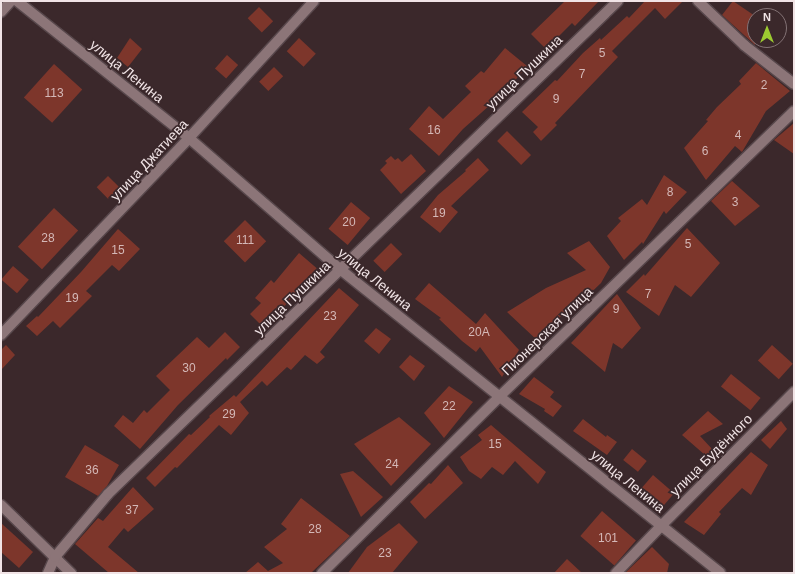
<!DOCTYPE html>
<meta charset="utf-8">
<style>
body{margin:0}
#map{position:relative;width:795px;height:574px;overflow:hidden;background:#3b282b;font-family:Arial,sans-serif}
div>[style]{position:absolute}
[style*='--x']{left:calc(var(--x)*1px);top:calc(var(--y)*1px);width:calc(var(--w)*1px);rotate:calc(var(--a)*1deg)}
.building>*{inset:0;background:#7d362b;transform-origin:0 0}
.roads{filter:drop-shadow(1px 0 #57474b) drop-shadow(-1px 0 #57474b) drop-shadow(0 1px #57474b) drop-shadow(0 -1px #57474b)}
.minor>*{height:10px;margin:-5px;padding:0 5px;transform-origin:5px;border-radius:5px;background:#8c7578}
.tertiary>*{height:10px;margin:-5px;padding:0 5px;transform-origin:5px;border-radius:5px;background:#8c7578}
span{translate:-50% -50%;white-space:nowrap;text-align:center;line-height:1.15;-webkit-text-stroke:3.5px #3b282b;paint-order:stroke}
.number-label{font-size:12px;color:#d4b8b7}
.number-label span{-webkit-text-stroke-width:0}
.street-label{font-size:14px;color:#f1e4e6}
.frame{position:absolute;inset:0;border:2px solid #f1e4e6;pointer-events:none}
.north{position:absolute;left:747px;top:8px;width:40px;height:40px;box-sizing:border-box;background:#3b282b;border:1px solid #847376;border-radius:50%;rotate:0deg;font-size:11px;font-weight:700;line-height:16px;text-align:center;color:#f1e4e6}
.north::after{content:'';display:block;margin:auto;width:14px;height:18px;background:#9cca31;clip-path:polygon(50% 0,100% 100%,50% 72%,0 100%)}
</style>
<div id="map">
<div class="building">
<div style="clip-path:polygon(565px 1px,599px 1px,575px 26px,572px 23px,546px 49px,531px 34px)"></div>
<div style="clip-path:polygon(645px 1px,683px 1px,665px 19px,655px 8px,612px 51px,618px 57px,555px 123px,557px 125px,541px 141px,533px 132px,538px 127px,522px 112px,555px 80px,557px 81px,583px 53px,600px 38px,601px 40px,627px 16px,629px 18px)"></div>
<div style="clip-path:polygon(733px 1px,755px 16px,755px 45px,722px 15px)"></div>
<div style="left:259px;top:7px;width:20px;height:16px;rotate:45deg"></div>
<div style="clip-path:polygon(130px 38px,142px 49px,128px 67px,117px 58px)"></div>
<div style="left:299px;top:38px;width:23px;height:18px;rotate:43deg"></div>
<div style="clip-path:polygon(505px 48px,527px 66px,508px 89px,463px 129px,439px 156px,409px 129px,429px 106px,443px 119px,471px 92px,465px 86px,481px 71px,484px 73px)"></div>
<div style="left:227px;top:55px;width:15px;height:18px;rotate:42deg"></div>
<div style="clip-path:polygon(756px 63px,790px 91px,766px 111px,742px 152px,735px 146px,706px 180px,684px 148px,708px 121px,706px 120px,717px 107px,741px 84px,739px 81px)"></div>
<div style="left:54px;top:64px;width:38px;height:45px;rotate:42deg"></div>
<div style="left:274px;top:67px;width:13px;height:21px;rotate:45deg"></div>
<div style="clip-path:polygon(794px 123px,794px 154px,774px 140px)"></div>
<div style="left:507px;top:131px;width:34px;height:14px;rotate:45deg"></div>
<div style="clip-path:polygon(411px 154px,426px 171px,401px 194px,380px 170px,387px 163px,385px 161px,391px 156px,395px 160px,398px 158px,402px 162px)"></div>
<div style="clip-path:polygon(478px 158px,489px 170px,451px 206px,458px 212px,440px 233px,420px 217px,438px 195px,466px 171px,465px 170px)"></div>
<div style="clip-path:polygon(664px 175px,687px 192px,666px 214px,664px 211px,643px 244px,642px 242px,624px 260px,607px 236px,621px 221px,618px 218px,642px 199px,647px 205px)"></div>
<div style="left:108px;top:176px;width:16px;height:16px;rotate:45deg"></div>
<div style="clip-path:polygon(732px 181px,760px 206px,735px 226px,711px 201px)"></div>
<div style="left:351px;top:202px;width:25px;height:35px;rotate:40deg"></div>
<div style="left:54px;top:208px;width:33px;height:53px;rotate:43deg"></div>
<div style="left:245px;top:220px;width:30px;height:30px;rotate:45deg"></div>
<div style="clip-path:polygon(687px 228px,720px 263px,691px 297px,675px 285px,659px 316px,626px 292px,644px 274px,645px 276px)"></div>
<div style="clip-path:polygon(118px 229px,140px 249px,119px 271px,112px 265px,86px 291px,92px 296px,60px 328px,53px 321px,37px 336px,26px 326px,37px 316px,38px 317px,81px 272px)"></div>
<div style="clip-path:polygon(589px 241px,610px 267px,601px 283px,576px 307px,572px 304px,538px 341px,507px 312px,546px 288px,586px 270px,567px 253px)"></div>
<div style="left:391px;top:243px;width:16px;height:25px;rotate:45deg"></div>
<div style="clip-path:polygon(299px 253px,320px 271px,297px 298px,294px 295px,276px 316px,274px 314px,262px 326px,250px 314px,261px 303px,255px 298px,271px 280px,274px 283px)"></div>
<div style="left:13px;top:266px;width:21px;height:18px;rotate:41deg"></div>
<div style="clip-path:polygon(429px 283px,476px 324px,485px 313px,519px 350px,502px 377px,480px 347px,476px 352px,462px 341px,439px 319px,441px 318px,415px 299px)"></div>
<div style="clip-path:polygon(339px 288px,359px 305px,320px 352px,325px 357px,317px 364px,305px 355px,291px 370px,287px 367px,267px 386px,262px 381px,240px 402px,249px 413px,231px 435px,219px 425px,177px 468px,175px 467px,155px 487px,146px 478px,189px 434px,191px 435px,210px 417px,209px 416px,234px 395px,236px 397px)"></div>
<div style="clip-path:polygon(617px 294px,641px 328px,622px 349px,613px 343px,605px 372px,571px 343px)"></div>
<div style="clip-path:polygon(376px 328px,391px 339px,379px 354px,364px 341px)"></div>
<div style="clip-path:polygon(225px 332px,240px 347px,227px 360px,226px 358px,178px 405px,140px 449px,114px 426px,123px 415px,133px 423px,144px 410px,147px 413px,170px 390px,156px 376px,197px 337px,209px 348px)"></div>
<div style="clip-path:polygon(6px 345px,15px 355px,1px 370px,1px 350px)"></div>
<div style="left:772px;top:345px;width:28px;height:21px;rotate:42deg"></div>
<div style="clip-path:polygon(410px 355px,425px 366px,414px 381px,399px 367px)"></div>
<div style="left:731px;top:374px;width:38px;height:16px;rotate:39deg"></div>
<div style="clip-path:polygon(534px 377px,554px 392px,550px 397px,562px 406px,553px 417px,544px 411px,545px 409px,519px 394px)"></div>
<div style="clip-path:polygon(449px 386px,473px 402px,444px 438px,424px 413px)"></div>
<div style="clip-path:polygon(708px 411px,723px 424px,700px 436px,713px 450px,705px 455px,682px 435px)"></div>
<div style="clip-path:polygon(399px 417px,431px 444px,391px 486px,354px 444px)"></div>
<div style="clip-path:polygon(583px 419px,606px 437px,607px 435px,617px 442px,607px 455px,573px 431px)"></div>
<div style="clip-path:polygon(781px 421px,787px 429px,770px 449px,761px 440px)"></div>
<div style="clip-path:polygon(491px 425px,546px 472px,538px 484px,515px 461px,503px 475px,492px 467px,481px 479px,469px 471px,460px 457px,482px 440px,478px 435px)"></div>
<div style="clip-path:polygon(85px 445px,119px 465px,107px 486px,98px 496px,65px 477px)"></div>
<div style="left:632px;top:449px;width:19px;height:14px;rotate:39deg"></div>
<div style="clip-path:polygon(751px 452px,768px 465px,751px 495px,742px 488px,719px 512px,721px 514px,704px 535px,684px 522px)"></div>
<div style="clip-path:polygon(448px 465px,463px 483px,425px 519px,410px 502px,429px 483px,431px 484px)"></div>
<div style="clip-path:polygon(353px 471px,383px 497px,361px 517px,340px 474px)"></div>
<div style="left:653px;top:475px;width:28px;height:18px;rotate:41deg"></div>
<div style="clip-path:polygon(133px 487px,154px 509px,128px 532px,124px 528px,108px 547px,139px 573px,109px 573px,75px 544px,98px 518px,103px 521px)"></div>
<div style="clip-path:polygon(301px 498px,350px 536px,311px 573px,245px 573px,258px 562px,268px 571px,283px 563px,264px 547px,287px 529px,281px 524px)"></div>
<div style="left:602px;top:511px;width:45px;height:33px;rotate:41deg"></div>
<div style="clip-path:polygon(1px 523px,33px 552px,19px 568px,1px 552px)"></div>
<div style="clip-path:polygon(399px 523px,418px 542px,392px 573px,348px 573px,367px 547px)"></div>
<div style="clip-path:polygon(652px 547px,669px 564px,667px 573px,625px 573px)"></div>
<div style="clip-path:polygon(567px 559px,582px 573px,554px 573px)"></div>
</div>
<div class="roads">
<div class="minor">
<div style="--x:698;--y:1;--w:64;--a:43.7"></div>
<div style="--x:744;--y:45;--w:63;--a:38"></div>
<div style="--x:1;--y:12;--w:15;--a:-48"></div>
<div style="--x:1;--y:335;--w:272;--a:-46.3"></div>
<div style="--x:189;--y:138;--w:185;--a:-47.6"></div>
<div style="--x:1;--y:505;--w:98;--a:44.2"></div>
<div style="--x:48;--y:573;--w:17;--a:-66"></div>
<div style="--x:55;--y:557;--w:82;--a:-49.9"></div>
<div style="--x:108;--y:494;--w:709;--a:-44.03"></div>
<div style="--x:322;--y:573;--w:251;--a:-44.8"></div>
<div style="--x:500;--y:396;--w:409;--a:-44.1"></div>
<div style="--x:616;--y:573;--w:65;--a:-46.2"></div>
<div style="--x:661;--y:526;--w:189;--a:-45.2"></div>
</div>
<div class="tertiary">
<div style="--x:17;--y:1;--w:220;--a:38.5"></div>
<div style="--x:189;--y:138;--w:201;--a:41"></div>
<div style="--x:341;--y:270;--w:485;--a:38.6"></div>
</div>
</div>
<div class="number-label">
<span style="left:602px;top:54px">5</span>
<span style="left:582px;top:75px">7</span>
<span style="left:764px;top:86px">2</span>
<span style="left:54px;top:94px">113</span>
<span style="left:556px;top:100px">9</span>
<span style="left:434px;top:131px">16</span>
<span style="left:738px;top:136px">4</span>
<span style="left:705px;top:152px">6</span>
<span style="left:670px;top:193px">8</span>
<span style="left:735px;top:203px">3</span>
<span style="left:439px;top:214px">19</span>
<span style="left:349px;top:223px">20</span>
<span style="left:48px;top:239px">28</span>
<span style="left:245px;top:241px">111</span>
<span style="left:688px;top:245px">5</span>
<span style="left:118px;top:251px">15</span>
<span style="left:648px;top:295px">7</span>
<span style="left:72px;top:299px">19</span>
<span style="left:616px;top:310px">9</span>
<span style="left:330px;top:317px">23</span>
<span style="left:479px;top:333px">20А</span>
<span style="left:189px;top:369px">30</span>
<span style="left:449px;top:407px">22</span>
<span style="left:229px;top:415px">29</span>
<span style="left:495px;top:445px">15</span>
<span style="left:392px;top:465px">24</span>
<span style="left:92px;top:471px">36</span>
<span style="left:132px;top:511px">37</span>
<span style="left:315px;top:530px">28</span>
<span style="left:608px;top:539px">101</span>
<span style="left:385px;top:554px">23</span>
</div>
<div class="street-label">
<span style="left:127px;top:71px;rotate:39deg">улица Ленина</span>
<span style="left:524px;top:72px;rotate:-44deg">улица Пушкина</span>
<span style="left:149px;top:160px;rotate:-47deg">улица Джатиева</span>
<span style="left:375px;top:279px;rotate:39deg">улица Ленина</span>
<span style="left:292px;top:298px;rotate:-44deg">улица Пушкина</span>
<span style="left:547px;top:331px;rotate:-44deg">Пионерская улица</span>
<span style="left:711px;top:455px;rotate:-45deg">улица Будённого</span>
<span style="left:628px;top:481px;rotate:39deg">улица Ленина</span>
</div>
<div class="frame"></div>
<div class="north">N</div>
</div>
